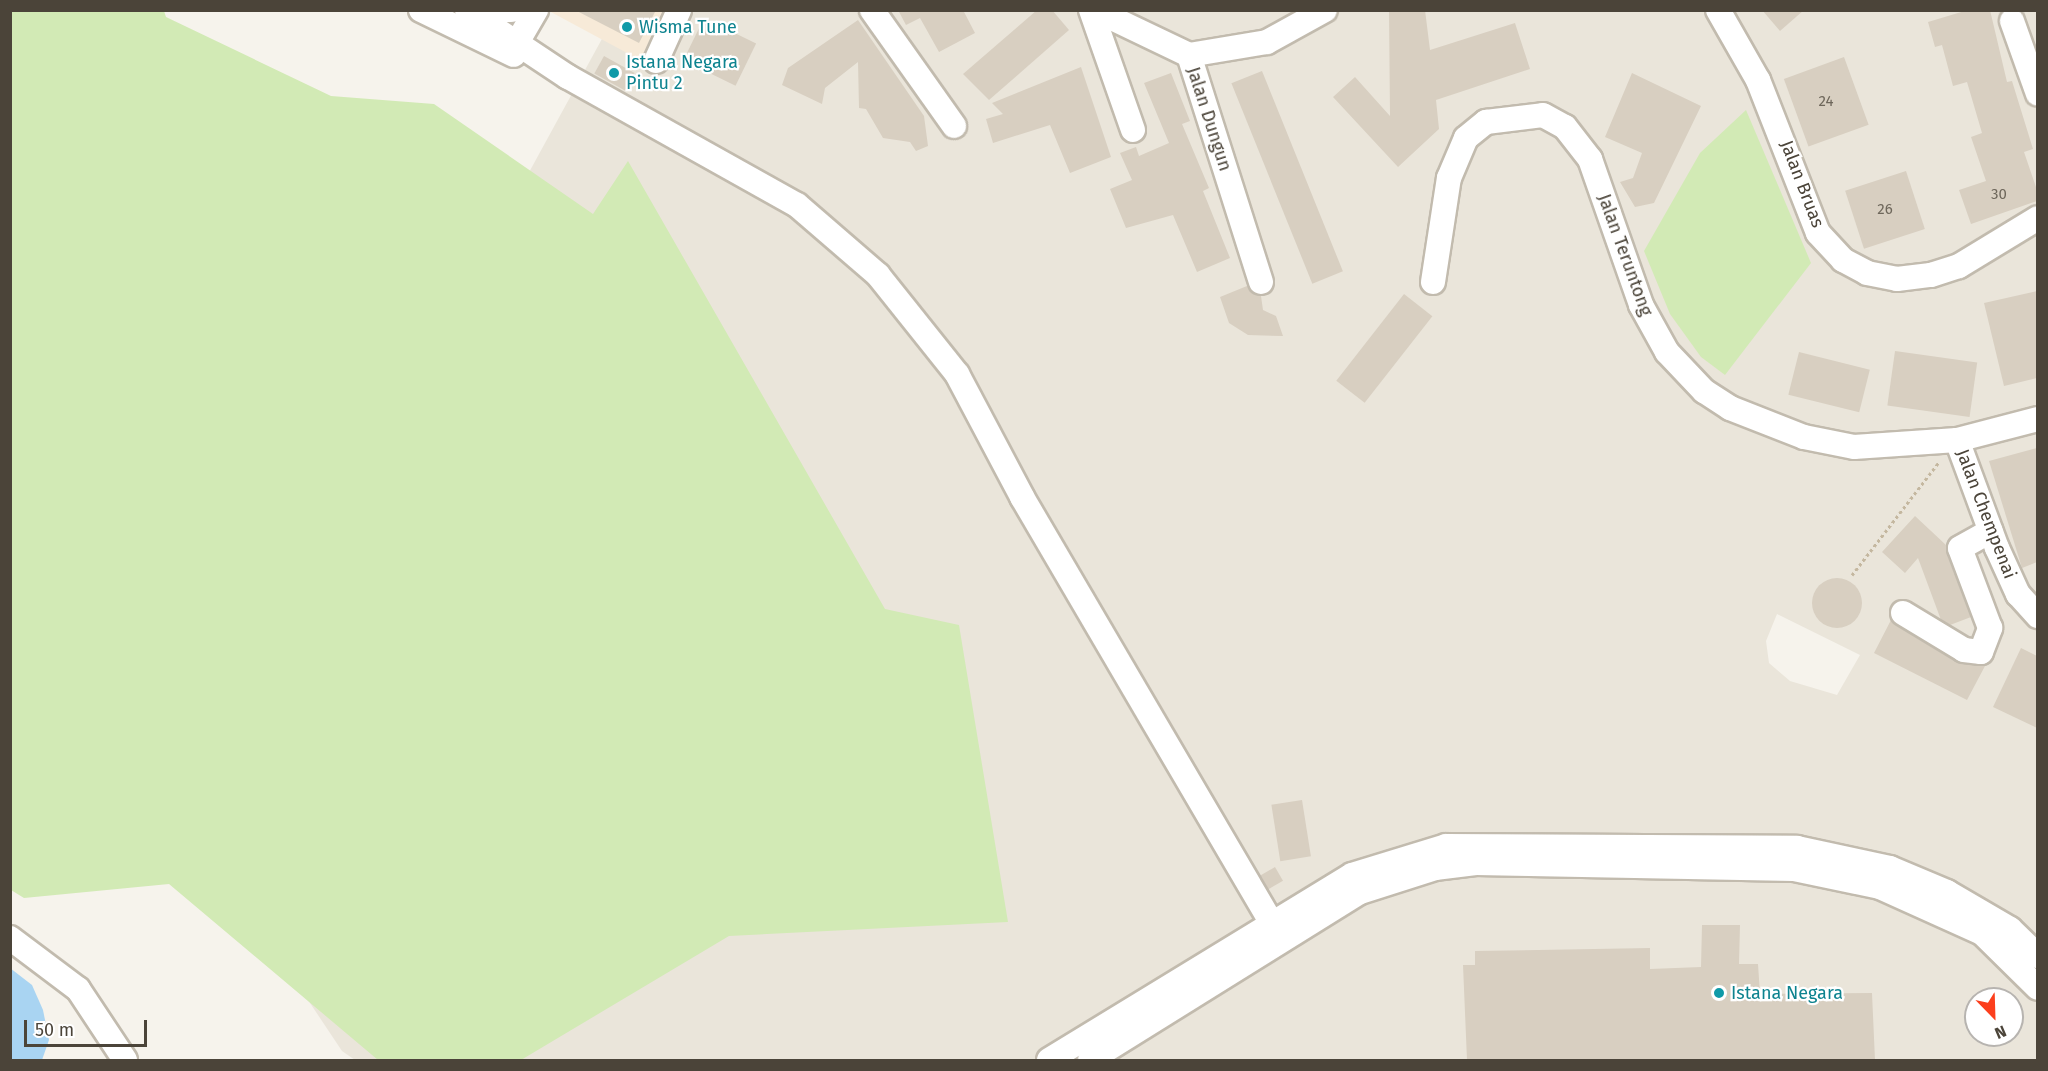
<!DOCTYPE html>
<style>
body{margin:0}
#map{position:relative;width:2048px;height:1071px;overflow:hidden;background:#f6f3ec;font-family:"Fira Sans",sans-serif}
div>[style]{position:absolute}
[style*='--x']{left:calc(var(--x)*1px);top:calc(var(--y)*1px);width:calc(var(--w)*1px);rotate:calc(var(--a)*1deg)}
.residential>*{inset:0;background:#eae5da}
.commercial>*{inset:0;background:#f7ead8}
.green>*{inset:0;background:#d2eab5}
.water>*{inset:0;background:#a9d4f2}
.building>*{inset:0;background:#d8cfc1;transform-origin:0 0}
.round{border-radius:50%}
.path>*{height:3px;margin-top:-1.5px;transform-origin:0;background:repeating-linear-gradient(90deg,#c4b79f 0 3px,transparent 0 6px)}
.roads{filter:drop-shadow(2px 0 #c2bbae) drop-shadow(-2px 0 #c2bbae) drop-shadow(0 2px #c2bbae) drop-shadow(0 -2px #c2bbae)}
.minor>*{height:24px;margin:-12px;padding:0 12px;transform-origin:12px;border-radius:12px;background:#fff}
.dots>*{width:16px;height:16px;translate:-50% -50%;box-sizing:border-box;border:3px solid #fff;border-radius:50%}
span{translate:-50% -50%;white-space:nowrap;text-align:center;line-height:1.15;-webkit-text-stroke:4.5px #fff;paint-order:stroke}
.number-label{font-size:15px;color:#6e675b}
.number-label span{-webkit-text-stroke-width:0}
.culture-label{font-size:18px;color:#0d838f}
.left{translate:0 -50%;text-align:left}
.street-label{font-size:18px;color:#4b4439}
.frame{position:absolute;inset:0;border:12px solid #4b4439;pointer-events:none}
.north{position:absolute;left:1964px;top:987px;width:60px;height:60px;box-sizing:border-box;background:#fff;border:2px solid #b7b4b0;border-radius:50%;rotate:157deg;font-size:16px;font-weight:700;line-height:24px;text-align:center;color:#4b4439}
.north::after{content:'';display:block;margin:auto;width:21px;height:27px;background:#fc3f1d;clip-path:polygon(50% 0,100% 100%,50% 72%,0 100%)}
.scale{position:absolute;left:24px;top:1020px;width:123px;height:27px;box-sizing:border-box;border:3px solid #4b4439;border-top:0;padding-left:8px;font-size:18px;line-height:21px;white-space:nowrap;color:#4b4439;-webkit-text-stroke:4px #fff;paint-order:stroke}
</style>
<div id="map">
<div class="residential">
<div style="clip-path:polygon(evenodd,665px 11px,2037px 11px,2037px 1060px,355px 1060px,342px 1051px,260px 928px,212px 752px,603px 37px,642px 61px,665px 11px,1777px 614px,1860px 655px,1837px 695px,1790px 681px,1769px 663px,1766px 641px,1777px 614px,665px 11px,1976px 999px,2012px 999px,2012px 1035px,1976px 1035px,1976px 999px)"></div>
</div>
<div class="commercial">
<div style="clip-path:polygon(549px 11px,665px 11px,642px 61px)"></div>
</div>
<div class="green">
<div style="clip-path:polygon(10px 11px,164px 11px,166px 17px,331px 96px,434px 104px,593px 214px,628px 161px,885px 609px,959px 625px,1008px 922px,729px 936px,521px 1060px,378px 1060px,169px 884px,24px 898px,11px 890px)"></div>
<div style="clip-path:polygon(1746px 110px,1811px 263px,1725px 375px,1701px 357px,1670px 314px,1644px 251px,1700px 153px)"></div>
</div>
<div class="water">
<div style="clip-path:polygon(10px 968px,32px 985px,43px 1010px,49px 1040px,42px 1060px,11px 1060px)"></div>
</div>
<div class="building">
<div style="clip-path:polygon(575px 10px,656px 10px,639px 43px)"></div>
<div style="clip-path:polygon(898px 10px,963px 10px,975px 33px,939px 52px,920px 18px,906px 25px)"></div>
<div style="clip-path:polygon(1037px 10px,1052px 10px,1069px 30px,989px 100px,963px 74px)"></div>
<div style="clip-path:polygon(1389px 10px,1425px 10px,1430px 50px,1515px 23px,1530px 69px,1436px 100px,1439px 129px,1398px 167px,1333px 97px,1355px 77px,1390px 116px)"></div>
<div style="clip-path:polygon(1762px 10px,1804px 10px,1780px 31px)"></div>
<div style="clip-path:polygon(1968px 10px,1990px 10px,2007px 82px,2012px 81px,2033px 149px,2024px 152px,2037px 190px,2037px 201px,1971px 224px,1959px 190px,1986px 181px,1971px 137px,1982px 133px,1967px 82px,1953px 86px,1942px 45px,1935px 47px,1928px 22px)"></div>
<div style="left:704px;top:18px;width:58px;height:47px;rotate:26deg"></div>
<div style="clip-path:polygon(858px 20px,924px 116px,928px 146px,916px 151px,910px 142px,883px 138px,866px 109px,859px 108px,858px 62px,825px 88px,822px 104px,782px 85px,788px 68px)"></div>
<div style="left:604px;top:56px;width:35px;height:20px;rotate:29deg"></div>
<div style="left:1844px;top:57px;width:72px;height:64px;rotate:70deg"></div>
<div style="clip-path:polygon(1081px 67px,1111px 157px,1070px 173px,1050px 125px,993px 143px,986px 119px,1003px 114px,992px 103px)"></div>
<div style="left:1262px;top:71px;width:216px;height:33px;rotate:68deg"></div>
<div style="clip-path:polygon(1171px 73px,1190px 121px,1182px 124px,1209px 188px,1203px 191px,1230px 258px,1197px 272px,1173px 215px,1126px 228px,1110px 189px,1132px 180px,1120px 153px,1136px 147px,1139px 156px,1169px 143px,1144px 83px)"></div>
<div style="clip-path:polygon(1632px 73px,1701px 106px,1654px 203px,1635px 207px,1620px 182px,1633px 178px,1642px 153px,1605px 137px)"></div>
<div style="left:1906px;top:171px;width:61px;height:64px;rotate:72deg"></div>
<div style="clip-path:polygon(1247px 286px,1261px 296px,1263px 310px,1276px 316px,1283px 336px,1248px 335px,1229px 323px,1220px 297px)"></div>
<div style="clip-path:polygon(2037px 291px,2037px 378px,2004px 386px,1984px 303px)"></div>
<div style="left:1404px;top:294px;width:36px;height:110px;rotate:38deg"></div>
<div style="left:1895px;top:351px;width:83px;height:55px;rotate:8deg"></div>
<div style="left:1799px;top:352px;width:73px;height:44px;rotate:14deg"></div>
<div style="clip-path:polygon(2037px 448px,2037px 562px,2022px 568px,1989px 461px)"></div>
<div style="clip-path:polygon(1915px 516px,1946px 545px,1971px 617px,1950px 625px,1941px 620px,1918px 558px,1905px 573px,1882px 552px)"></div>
<div class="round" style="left:1812px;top:578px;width:50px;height:50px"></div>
<div style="clip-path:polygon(1891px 620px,1957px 662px,1985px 666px,1967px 700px,1874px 653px)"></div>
<div style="clip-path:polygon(2021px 648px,2037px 656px,2037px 728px,1993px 707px)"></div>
<div style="left:1302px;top:800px;width:57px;height:31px;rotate:81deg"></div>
<div style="left:1275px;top:867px;width:16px;height:17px;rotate:60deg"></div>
<div style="clip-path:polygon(1702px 925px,1740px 925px,1739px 964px,1758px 964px,1760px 994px,1872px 993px,1875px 1060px,1467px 1060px,1463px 965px,1475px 965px,1475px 951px,1650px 948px,1650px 969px,1701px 967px)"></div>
</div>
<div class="path">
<div style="--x:1852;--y:575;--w:143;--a:-52.4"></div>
</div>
<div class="roads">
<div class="minor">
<div style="--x:421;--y:10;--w:103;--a:25.8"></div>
<div style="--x:467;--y:10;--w:121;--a:33.6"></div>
<div style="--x:568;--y:77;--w:262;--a:29.2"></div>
<div style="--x:797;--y:205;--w:107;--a:40.8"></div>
<div style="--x:878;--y:275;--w:127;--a:51.4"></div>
<div style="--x:957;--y:374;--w:139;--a:62.1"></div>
<div style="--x:1022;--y:497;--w:512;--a:59.63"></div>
<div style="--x:482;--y:10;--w:29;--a:0"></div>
<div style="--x:872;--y:10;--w:142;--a:54.7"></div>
<div style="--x:1091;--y:10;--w:127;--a:70.7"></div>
<div style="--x:1095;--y:10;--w:104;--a:25.6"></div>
<div style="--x:1189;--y:55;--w:238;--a:72.4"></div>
<div style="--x:1718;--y:10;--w:81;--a:60.3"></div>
<div style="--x:1758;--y:80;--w:164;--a:68.6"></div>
<div style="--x:1818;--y:233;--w:37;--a:47"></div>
<div style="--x:1843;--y:260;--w:27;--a:28"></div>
<div style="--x:1867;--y:273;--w:31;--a:11"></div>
<div style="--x:1897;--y:279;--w:34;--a:-7"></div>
<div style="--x:1931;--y:275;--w:29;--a:-18"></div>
<div style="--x:1959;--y:266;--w:92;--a:-31.3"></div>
<div style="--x:2012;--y:21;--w:77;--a:70.4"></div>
<div style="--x:511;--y:53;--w:50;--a:-59.8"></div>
<div style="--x:1189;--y:55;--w:79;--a:-9.5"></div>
<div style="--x:1267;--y:42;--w:66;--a:-28.9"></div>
<div style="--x:656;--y:61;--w:56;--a:-65.7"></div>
<div style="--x:1433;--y:282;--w:105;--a:-81.3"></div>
<div style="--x:1449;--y:178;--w:43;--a:-67"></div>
<div style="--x:1466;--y:138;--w:26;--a:-39"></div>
<div style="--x:1486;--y:122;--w:57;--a:-7"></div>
<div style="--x:1543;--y:115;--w:25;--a:29"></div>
<div style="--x:1565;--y:127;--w:41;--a:52"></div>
<div style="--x:1590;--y:159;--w:155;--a:70.7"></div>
<div style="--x:1641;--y:305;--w:54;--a:61"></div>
<div style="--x:1667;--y:352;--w:54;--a:46.5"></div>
<div style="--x:1704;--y:391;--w:31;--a:33"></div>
<div style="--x:1730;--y:408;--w:79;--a:21.4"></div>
<div style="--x:1804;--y:437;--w:51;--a:11.3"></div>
<div style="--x:1854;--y:447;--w:103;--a:-3.9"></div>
<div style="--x:1957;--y:440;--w:84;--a:-14.5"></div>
<div style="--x:1957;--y:440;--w:115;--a:69.7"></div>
<div style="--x:1997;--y:548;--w:51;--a:65.5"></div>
<div style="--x:2018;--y:594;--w:30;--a:48"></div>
<div style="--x:1903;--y:613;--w:71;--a:31.2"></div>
<div style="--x:1964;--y:650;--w:17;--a:7"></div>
<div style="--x:1981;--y:652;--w:26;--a:-69"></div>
<div style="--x:1990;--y:628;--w:85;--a:-110.6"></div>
<div style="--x:1960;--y:548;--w:35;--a:-29"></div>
<div style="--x:10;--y:938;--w:85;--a:36.9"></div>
<div style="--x:78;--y:989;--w:85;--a:56.5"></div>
<div style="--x:1049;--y:1060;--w:355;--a:-31.4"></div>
<div style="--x:1352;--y:875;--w:98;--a:-17.1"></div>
<div style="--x:1446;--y:846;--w:351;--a:0.3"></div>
<div style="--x:1797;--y:848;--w:95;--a:12.1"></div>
<div style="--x:1890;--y:868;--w:62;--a:22.8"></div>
<div style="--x:1947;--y:892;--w:73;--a:30.4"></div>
<div style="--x:2010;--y:929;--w:39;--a:44"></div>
<div style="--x:1090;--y:1060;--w:318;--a:-31.9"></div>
<div style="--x:1360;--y:892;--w:79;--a:-17.7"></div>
<div style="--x:1435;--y:868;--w:41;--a:-7"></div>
<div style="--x:1476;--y:863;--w:318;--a:1.1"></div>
<div style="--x:1794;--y:869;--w:88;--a:11.8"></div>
<div style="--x:1880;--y:887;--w:112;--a:24.3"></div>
<div style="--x:1982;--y:933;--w:78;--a:44.5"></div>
</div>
</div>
<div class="dots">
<div style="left:627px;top:27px;background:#0f9aa8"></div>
<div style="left:614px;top:73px;background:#0f9aa8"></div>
<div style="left:1719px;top:993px;background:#0f9aa8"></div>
</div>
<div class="number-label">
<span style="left:1826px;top:102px">24</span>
<span style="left:1999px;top:195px">30</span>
<span style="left:1885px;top:210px">26</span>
</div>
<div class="culture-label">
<span class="left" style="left:639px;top:27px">Wisma Tune</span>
<span class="left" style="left:626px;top:73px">Istana Negara<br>Pintu 2</span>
<span class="left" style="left:1731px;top:993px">Istana Negara</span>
</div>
<div class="street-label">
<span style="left:1209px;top:119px;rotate:72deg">Jalan Dungun</span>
<span style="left:1802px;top:184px;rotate:69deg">Jalan Bruas</span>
<span style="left:1625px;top:255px;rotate:70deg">Jalan Teruntong</span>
<span style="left:1986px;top:514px;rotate:69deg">Jalan Chempenai</span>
</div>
<div class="frame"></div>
<div class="north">N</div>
<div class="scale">50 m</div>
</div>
